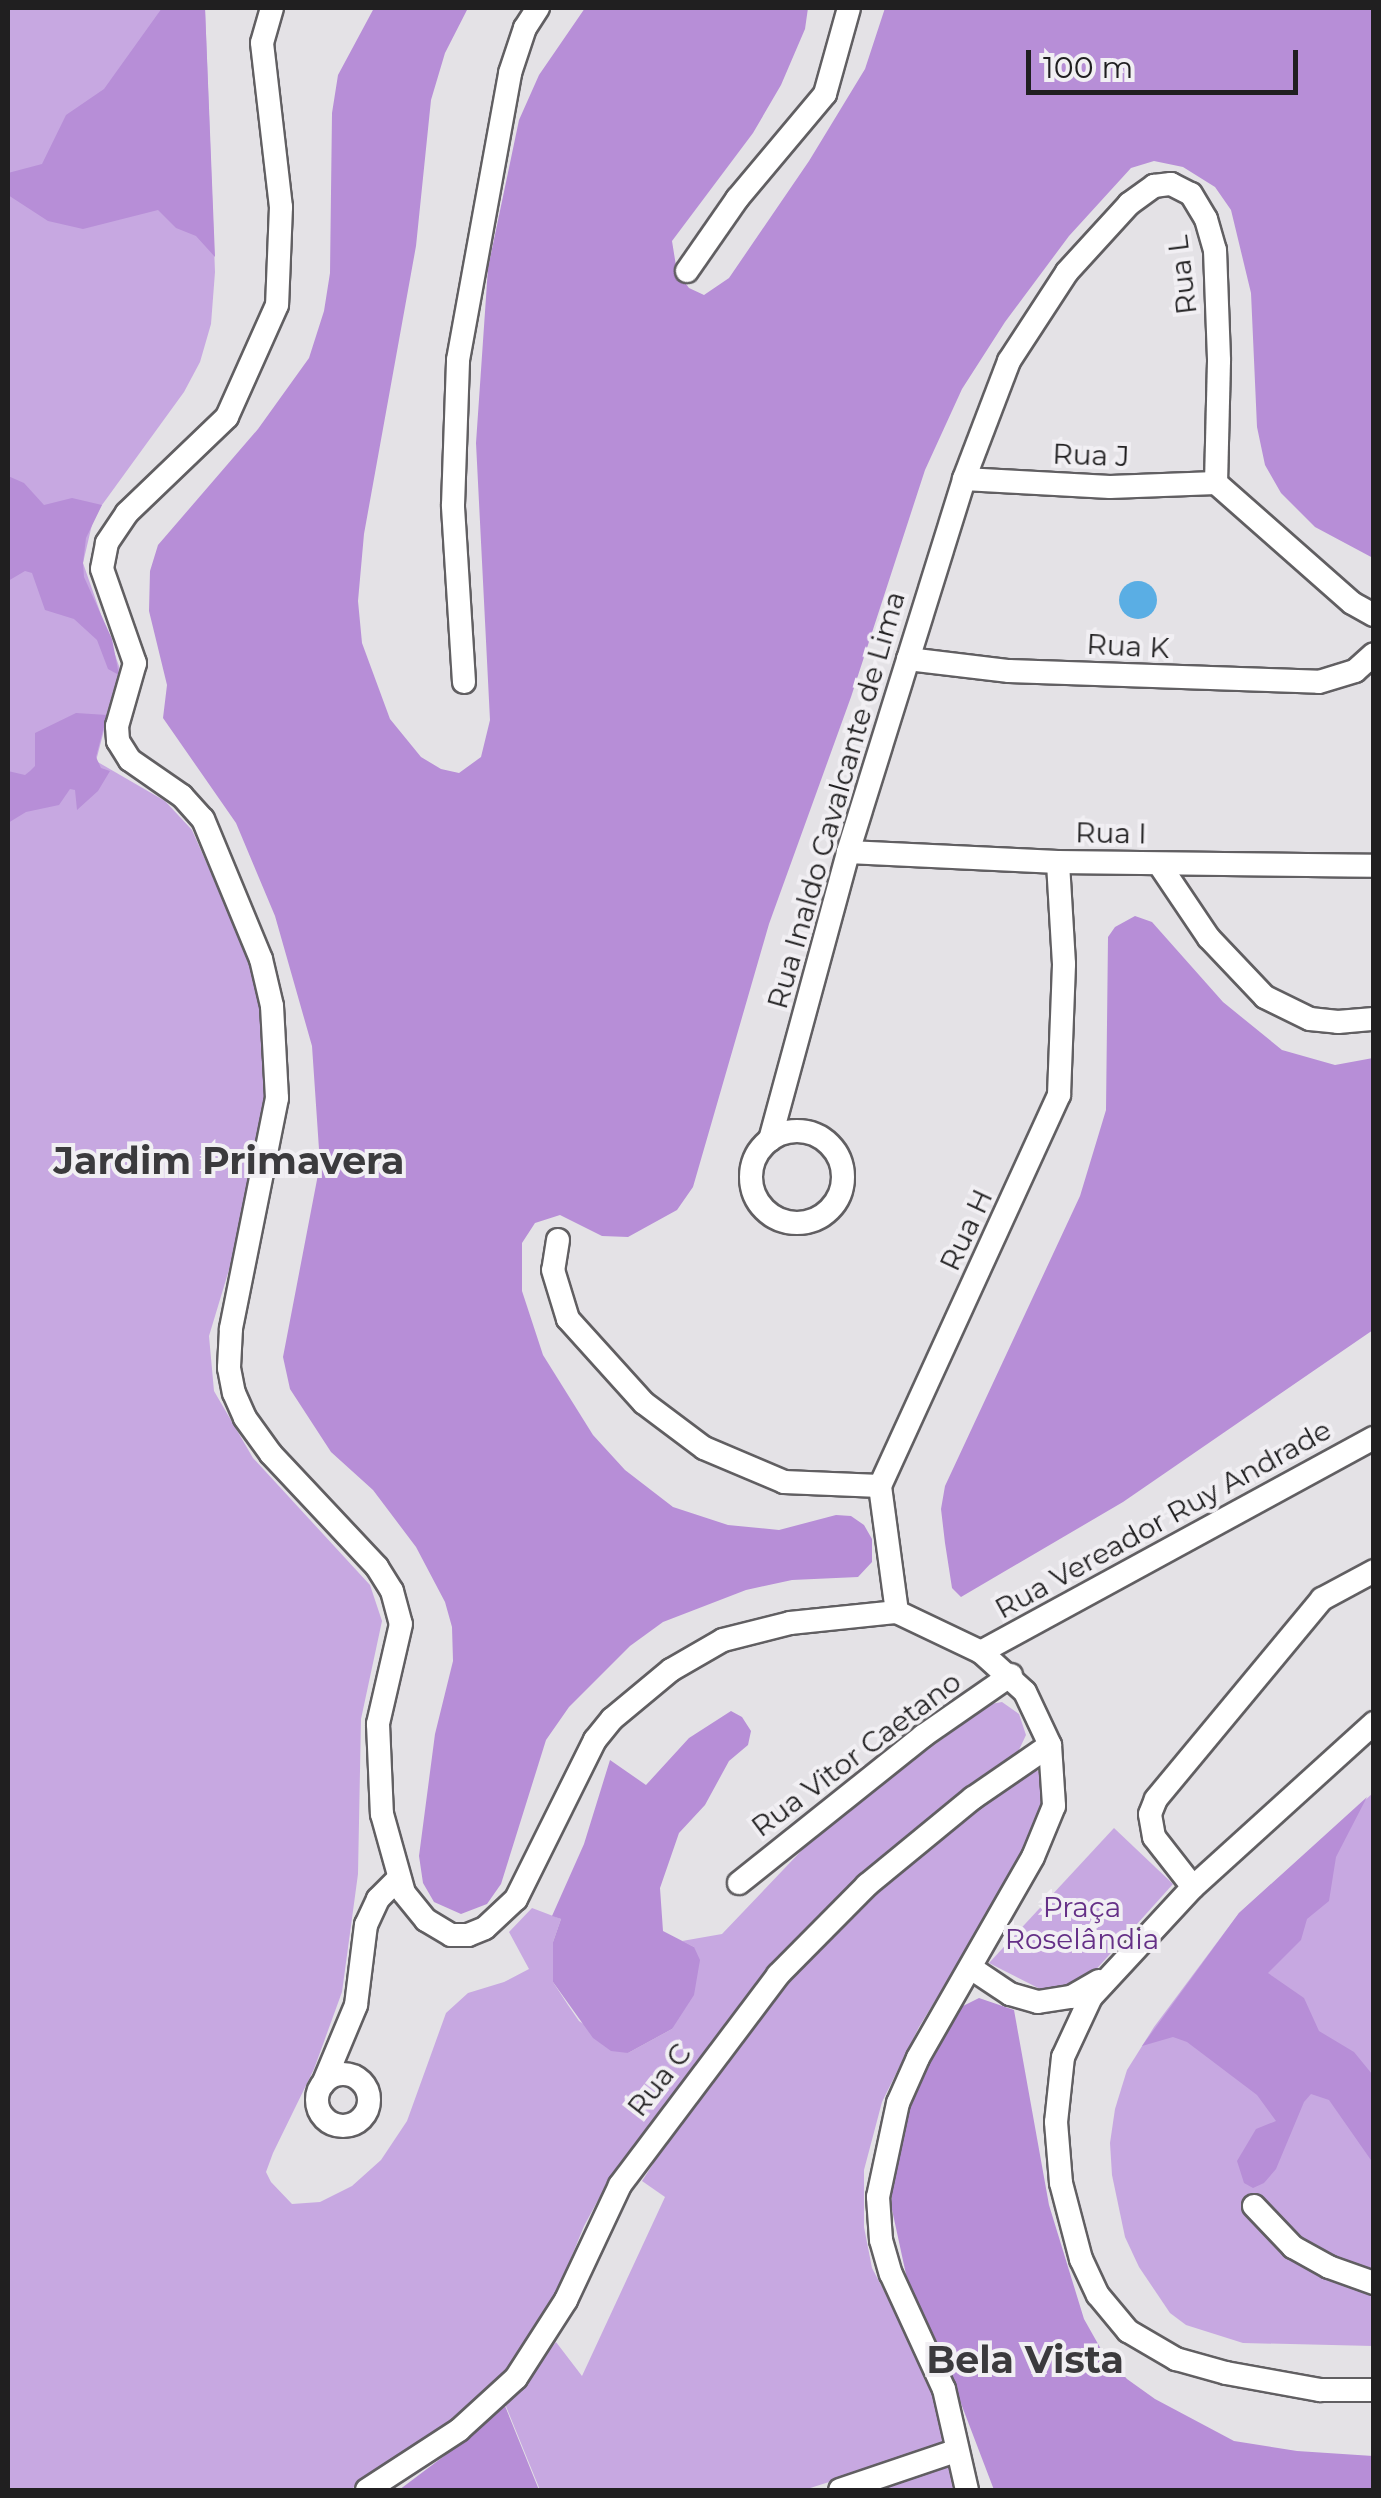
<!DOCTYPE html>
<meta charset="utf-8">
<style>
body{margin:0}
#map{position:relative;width:1381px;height:2498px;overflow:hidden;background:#e4e2e6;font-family:Montserrat,sans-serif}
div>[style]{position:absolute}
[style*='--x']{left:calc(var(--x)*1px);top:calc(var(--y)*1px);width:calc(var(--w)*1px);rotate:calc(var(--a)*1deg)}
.green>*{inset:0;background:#c7a8e1}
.forest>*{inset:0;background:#b78ed7}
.water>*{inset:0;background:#5aaee4}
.round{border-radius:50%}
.roads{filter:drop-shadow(2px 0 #615f62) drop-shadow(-2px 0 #615f62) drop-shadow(0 2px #615f62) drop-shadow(0 -2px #615f62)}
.minor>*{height:22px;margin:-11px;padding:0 11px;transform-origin:11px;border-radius:11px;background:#fff}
.minor>.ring{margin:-11px;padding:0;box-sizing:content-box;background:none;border:22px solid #fff;border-radius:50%}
span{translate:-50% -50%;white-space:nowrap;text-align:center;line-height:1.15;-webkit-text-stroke:8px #f1eff3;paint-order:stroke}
.street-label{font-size:28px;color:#201f20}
.park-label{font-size:28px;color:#653087}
.district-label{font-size:38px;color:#3b3a3d;font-weight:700}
.frame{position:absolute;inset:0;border:10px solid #201f20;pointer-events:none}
.scale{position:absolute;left:1026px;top:50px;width:272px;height:45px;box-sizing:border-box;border:5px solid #201f20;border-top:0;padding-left:12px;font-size:30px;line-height:35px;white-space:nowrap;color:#201f20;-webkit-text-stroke:8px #f1eff3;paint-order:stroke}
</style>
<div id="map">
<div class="green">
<div style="clip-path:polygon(8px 8px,205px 8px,215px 272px,211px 324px,200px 362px,184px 392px,94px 516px,83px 563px,120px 669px,96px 761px,165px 801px,192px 830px,248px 957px,262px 1007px,269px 1097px,241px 1230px,209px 1336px,214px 1391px,253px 1458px,370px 1585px,382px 1621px,361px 1719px,358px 1874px,342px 1992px,314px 2069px,273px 2153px,266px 2172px,271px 2182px,292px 2204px,320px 2202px,352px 2186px,381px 2160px,407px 2121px,446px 2013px,468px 1993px,504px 1982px,529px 1969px,509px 1932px,532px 1908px,561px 1919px,553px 1942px,553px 1982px,568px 2005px,579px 2021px,628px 2053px,672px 2029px,694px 1947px,682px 1941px,722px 1934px,803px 1849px,870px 1791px,991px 1704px,1002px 1702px,1019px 1714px,1026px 1735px,1018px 1752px,922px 1827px,611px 2176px,584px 2226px,549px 2312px,505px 2371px,463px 2411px,350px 2490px,8px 2490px)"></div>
<div style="clip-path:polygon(1034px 1769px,1048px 1777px,1041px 1828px,919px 2027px,882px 2102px,864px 2170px,864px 2227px,872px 2268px,929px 2376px,948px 2444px,804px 2490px,540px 2490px,505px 2404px,556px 2342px,582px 2376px,665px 2197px,642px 2181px,679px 2124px,800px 1965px,839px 1923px,960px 1816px)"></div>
<div style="clip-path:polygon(1373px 1793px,1373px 2346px,1243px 2343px,1186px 2325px,1170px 2313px,1139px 2267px,1125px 2237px,1112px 2175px,1110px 2143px,1115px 2109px,1127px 2070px,1154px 2027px,1239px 1913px)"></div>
<div style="clip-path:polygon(1114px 1828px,1173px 1884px,1092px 1974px,1073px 1986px,1046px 1992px,989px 1963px)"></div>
<div style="clip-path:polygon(952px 2456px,963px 2490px,853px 2490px)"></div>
</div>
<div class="forest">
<div style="clip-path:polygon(162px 8px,205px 8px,215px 257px,196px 236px,176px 228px,158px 210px,83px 229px,48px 221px,8px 195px,8px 173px,42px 164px,66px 115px,104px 89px)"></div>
<div style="clip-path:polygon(374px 8px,468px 8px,445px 53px,431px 100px,416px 246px,364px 534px,358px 601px,362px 643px,390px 719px,421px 757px,441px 769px,459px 773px,481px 757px,490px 720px,476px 443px,488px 268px,519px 120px,539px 75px,585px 8px,808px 8px,805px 29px,781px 85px,753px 133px,672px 241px,677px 272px,689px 288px,704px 295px,729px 278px,809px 161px,865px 69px,885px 8px,1373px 8px,1373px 558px,1315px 527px,1281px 493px,1265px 465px,1257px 427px,1251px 293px,1231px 210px,1215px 187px,1183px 167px,1154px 161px,1131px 168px,1069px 236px,1005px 322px,962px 389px,925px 470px,851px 697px,769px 924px,693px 1187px,677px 1210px,628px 1237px,602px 1236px,560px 1215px,535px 1223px,522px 1243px,522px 1291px,543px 1355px,593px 1435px,625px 1470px,673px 1507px,728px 1525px,779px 1530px,836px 1515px,851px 1516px,864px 1525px,872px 1539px,872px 1562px,858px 1577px,792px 1580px,746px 1590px,663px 1622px,630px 1646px,569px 1707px,546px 1740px,501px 1884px,487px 1904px,461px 1914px,434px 1902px,423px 1883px,419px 1856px,435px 1734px,453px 1661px,452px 1627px,445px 1602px,416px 1547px,373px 1490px,331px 1452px,290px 1389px,283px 1357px,320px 1164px,312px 1046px,275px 916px,236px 823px,163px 718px,167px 685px,149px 611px,150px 571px,158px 545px,258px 429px,309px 358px,324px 311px,330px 273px,332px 113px,338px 75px)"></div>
<div style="clip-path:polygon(8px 476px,24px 483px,44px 505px,72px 498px,102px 505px,86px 538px,83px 563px,84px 577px,112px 639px,119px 675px,108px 669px,97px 640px,74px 619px,45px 610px,32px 573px,25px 571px,8px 581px)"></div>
<div style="clip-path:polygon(76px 713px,107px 715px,96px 757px,101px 768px,110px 771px,98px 791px,77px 810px,75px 790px,70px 789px,59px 805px,26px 812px,8px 823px,8px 771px,25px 775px,30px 771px,35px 766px,35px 733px)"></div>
<div style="clip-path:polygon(1135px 916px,1152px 922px,1223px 1002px,1282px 1050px,1335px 1065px,1373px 1058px,1373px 1330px,1123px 1502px,961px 1597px,952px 1588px,945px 1543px,941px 1509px,945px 1486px,1080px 1196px,1106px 1110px,1108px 937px,1115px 927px)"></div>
<div style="clip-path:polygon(731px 1711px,742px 1717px,751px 1731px,748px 1745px,729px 1761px,705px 1805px,679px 1833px,660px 1888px,663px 1931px,694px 1947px,700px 1960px,694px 1995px,672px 2029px,628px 2053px,611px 2051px,593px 2038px,553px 1982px,553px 1942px,561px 1919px,552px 1916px,584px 1844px,610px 1760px,646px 1785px,689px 1738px)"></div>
<div style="clip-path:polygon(1367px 1797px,1336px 1857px,1329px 1901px,1307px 1919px,1301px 1940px,1268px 1973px,1304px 1998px,1319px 2031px,1354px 2052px,1372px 2074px,1373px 2163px,1329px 2100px,1311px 2094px,1304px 2102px,1276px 2169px,1264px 2183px,1253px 2188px,1244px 2183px,1237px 2161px,1256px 2129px,1276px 2121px,1257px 2095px,1187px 2042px,1173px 2037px,1142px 2046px,1239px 1913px)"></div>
<div style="clip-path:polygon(979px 1998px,1014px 2010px,1049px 2205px,1084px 2319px,1102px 2351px,1127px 2379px,1155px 2399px,1234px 2441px,1297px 2451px,1373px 2456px,1373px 2490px,994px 2490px,941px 2351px,907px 2279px,891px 2205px,896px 2139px,924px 2065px,955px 2010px)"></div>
<div style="clip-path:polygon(505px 2406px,539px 2490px,399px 2490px,472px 2435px)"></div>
</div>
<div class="water">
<div class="round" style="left:1119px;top:581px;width:38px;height:38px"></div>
</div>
<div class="roads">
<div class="minor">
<div style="--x:272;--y:8;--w:36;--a:106"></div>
<div style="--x:262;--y:43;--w:165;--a:83.4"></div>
<div style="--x:281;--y:207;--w:98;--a:92.3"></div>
<div style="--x:277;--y:305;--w:123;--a:114.1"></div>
<div style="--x:227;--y:417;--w:139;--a:136.2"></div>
<div style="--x:127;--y:513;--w:36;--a:124"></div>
<div style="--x:107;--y:543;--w:26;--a:101"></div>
<div style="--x:102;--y:569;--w:100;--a:70.7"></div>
<div style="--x:135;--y:663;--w:66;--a:105.9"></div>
<div style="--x:117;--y:726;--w:15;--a:86"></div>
<div style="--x:118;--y:741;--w:22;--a:58"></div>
<div style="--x:130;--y:760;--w:63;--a:34.7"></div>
<div style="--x:182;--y:796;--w:31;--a:48"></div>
<div style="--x:203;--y:819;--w:152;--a:67.5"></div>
<div style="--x:261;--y:959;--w:48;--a:76.8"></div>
<div style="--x:272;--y:1006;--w:92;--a:86.9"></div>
<div style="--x:277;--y:1098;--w:236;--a:101.3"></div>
<div style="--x:231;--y:1329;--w:39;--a:93"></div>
<div style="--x:229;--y:1368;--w:25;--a:79"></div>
<div style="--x:234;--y:1393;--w:27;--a:66"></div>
<div style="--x:245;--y:1418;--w:44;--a:54.2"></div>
<div style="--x:271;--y:1454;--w:155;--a:46.8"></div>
<div style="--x:377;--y:1567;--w:28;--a:58"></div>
<div style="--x:392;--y:1591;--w:34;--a:75"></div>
<div style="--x:401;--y:1624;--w:103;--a:103"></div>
<div style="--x:378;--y:1724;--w:90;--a:87.5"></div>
<div style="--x:382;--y:1814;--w:82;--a:74.4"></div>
<div style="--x:404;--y:1893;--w:35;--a:51"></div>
<div style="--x:426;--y:1920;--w:29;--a:31"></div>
<div style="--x:451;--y:1935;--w:17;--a:0"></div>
<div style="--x:468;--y:1935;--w:18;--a:-22"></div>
<div style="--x:485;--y:1928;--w:42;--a:-43.1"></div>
<div style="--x:516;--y:1899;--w:178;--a:-63.6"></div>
<div style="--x:595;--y:1740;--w:27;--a:-51"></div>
<div style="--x:612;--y:1719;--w:77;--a:-39.7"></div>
<div style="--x:671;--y:1670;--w:60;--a:-30"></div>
<div style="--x:723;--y:1640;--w:69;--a:-14.2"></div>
<div style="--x:790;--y:1623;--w:108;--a:-5.9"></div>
<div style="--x:897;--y:1612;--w:93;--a:25.5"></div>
<div style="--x:981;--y:1652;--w:59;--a:42.3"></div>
<div style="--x:1025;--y:1692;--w:59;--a:64.7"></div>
<div style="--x:1050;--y:1745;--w:61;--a:86.2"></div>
<div style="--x:1054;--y:1806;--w:55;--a:112.4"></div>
<div style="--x:1033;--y:1857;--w:232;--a:119.8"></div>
<div style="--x:918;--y:2058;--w:49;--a:114"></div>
<div style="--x:898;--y:2103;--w:96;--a:102"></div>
<div style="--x:878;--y:2197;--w:43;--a:86"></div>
<div style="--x:881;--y:2240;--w:35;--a:74"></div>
<div style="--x:891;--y:2274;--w:127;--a:65.3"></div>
<div style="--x:944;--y:2389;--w:104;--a:77.2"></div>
<div style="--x:687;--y:271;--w:88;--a:-55.2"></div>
<div style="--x:737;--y:199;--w:137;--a:-50"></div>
<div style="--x:825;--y:94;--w:89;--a:-74.4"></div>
<div style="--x:964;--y:479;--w:146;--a:3.1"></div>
<div style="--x:1110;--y:487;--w:106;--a:-2.2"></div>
<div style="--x:908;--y:659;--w:102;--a:6.8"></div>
<div style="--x:1009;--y:671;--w:310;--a:2"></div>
<div style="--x:1319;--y:682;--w:38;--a:-17"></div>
<div style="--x:1355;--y:671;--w:25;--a:-42"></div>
<div style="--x:464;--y:682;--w:177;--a:-93.6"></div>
<div style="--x:453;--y:505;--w:145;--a:-88"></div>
<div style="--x:458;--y:360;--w:292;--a:-79.7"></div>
<div style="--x:510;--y:73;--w:47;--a:-71.6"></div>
<div style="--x:525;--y:28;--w:24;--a:-57"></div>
<div style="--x:848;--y:852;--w:210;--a:2.7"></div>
<div style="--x:1058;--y:862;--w:316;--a:0.7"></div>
<div style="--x:1159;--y:864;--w:89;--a:56"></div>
<div style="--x:1209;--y:938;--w:81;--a:46.5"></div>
<div style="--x:1265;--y:997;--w:50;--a:26.1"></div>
<div style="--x:1310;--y:1019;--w:28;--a:6"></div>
<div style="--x:1338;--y:1022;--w:36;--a:-5"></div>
<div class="ring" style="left:751px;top:1131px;width:70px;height:70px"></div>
<div style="--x:770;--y:1140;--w:298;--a:-74.8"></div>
<div style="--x:848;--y:852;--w:391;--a:-72.7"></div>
<div style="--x:964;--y:479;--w:126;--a:-69.1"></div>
<div style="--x:1009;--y:361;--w:106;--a:-56.9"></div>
<div style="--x:1067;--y:272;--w:92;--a:-47.6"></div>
<div style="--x:1129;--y:204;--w:31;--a:-36"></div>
<div style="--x:1154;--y:186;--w:17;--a:-7"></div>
<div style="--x:1171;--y:184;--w:22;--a:27"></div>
<div style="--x:1191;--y:194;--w:29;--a:59"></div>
<div style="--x:1206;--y:219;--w:32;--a:74"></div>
<div style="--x:1215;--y:250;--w:111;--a:87.9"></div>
<div style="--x:1219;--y:361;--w:122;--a:91.4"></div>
<div style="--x:1216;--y:483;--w:181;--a:41.4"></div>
<div style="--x:1352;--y:603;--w:25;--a:29"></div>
<div style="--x:558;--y:1240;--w:30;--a:99"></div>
<div style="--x:553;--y:1270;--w:51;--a:73"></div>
<div style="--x:568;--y:1319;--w:113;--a:47.9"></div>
<div style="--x:644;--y:1403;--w:75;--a:36.9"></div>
<div style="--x:704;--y:1448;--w:87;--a:23"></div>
<div style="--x:784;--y:1482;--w:96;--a:2.4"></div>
<div style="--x:897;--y:1612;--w:127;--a:-97.7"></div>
<div style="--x:880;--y:1486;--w:430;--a:-65.4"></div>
<div style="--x:1059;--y:1095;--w:131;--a:-87.8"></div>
<div style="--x:1064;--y:964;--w:102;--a:-93.4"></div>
<div style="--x:981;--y:1652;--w:447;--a:-28.6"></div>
<div style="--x:1374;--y:1723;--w:244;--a:137.8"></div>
<div style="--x:1193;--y:1887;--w:150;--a:132.8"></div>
<div style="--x:1091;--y:1997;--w:66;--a:115"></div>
<div style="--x:1063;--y:2057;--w:65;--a:96.1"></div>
<div style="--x:1056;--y:2122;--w:61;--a:85.3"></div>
<div style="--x:1061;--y:2183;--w:79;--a:75.3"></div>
<div style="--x:1081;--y:2259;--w:40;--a:65"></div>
<div style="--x:1098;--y:2295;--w:47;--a:50.2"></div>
<div style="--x:1128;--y:2331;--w:56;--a:30.3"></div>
<div style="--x:1176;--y:2359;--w:52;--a:15.6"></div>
<div style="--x:1226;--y:2373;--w:96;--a:10.3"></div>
<div style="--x:1320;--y:2390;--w:54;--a:0"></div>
<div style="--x:739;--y:1883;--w:236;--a:-38.6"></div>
<div style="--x:923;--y:1736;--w:107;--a:-34.7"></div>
<div style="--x:1193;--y:1887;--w:63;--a:-128"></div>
<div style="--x:1154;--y:1837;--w:23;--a:-100"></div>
<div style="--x:1150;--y:1814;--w:16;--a:-68"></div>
<div style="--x:1156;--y:1799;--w:260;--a:-50.3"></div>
<div style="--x:1322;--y:1599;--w:59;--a:-28.3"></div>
<div style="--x:971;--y:1968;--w:47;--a:33.7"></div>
<div style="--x:1010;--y:1994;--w:29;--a:16"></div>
<div style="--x:1038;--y:2002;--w:33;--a:-9"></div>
<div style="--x:1071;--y:1997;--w:32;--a:-30"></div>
<div class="ring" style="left:317px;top:2074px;width:30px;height:30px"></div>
<div style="--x:323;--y:2084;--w:86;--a:-67.3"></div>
<div style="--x:356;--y:2005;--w:81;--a:-82.9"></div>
<div style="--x:366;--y:1925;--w:29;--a:-65"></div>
<div style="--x:378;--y:1899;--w:30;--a:-45"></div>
<div style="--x:1254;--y:2206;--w:57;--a:46.4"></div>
<div style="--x:1293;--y:2247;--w:41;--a:29.1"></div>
<div style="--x:1329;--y:2267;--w:48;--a:19.6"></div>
<div style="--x:367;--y:2490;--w:110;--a:-33.1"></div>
<div style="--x:459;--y:2430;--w:77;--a:-42.4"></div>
<div style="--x:516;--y:2378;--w:93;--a:-57.3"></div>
<div style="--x:566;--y:2300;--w:127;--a:-64.8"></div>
<div style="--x:620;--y:2185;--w:263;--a:-53"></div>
<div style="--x:778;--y:1975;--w:127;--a:-45.3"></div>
<div style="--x:867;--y:1885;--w:137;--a:-39.4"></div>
<div style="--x:973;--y:1798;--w:93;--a:-34.5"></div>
<div style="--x:840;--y:2490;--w:121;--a:-18.7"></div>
</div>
</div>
<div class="street-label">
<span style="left:1182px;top:275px;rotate:-97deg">Rua L</span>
<span style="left:1091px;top:455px;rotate:2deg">Rua J</span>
<span style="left:1128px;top:646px;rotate:3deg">Rua K</span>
<span style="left:836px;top:800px;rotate:-74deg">Rua Inaldo Cavalcante de Lima</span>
<span style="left:1111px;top:833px;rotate:1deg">Rua I</span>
<span style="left:966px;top:1230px;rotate:-65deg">Rua H</span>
<span style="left:1163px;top:1519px;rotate:-29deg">Rua Vereador Ruy Andrade</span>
<span style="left:856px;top:1754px;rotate:-37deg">Rua Vitor Caetano</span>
<span style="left:659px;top:2080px;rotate:-52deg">Rua C</span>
</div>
<div class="park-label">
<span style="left:1082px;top:1923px">Praça<br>Roselândia</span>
</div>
<div class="district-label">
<span style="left:229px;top:1161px">Jardim Primavera</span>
<span style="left:1025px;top:2360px">Bela Vista</span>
</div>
<div class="frame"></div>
<div class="scale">100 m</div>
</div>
